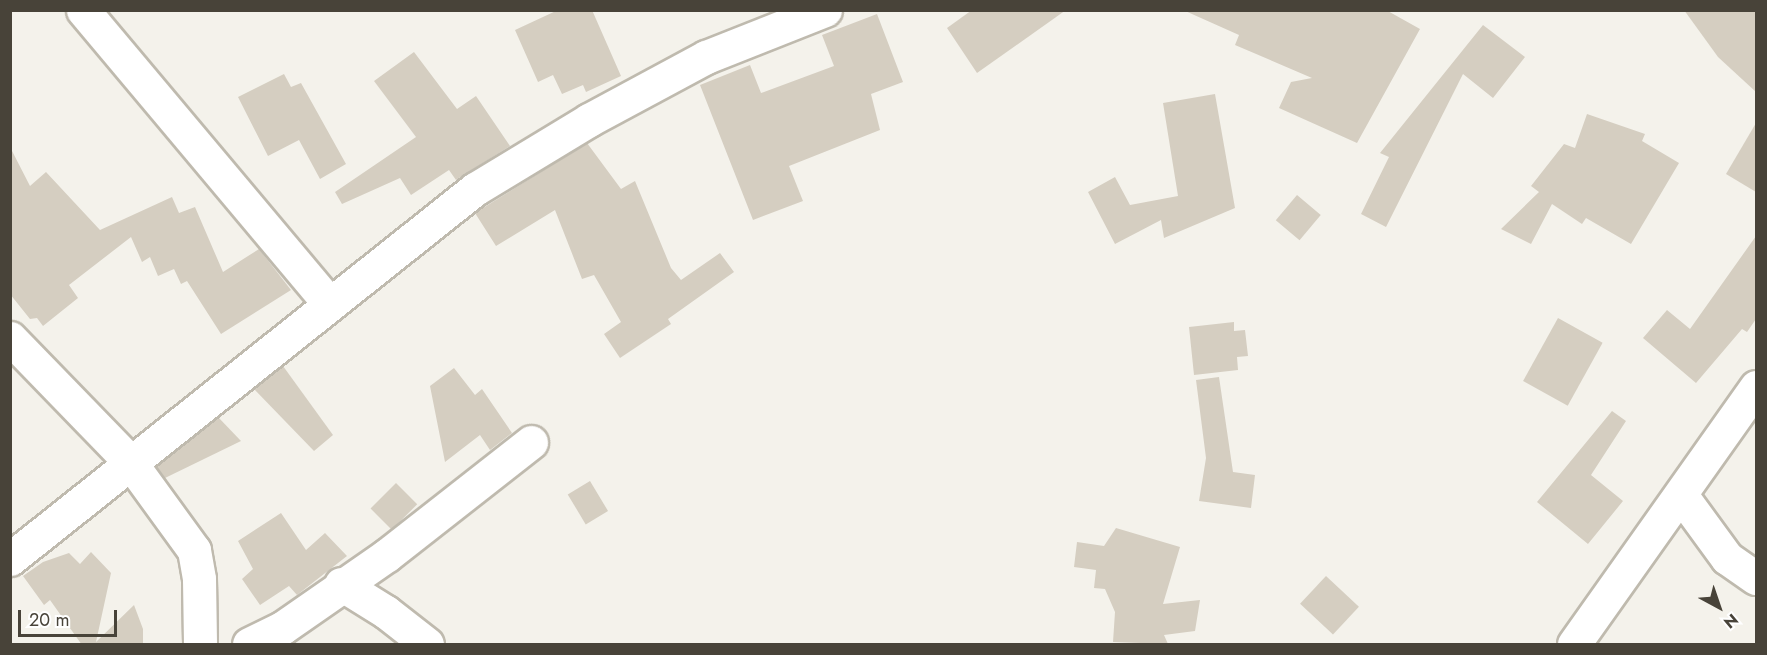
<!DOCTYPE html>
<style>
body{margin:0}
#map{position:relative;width:1767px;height:655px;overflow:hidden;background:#f4f2eb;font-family:Jost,sans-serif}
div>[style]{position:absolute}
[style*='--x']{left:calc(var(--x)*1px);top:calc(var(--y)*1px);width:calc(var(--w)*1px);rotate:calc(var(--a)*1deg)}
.building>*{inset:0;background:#d5cec1;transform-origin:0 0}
.roads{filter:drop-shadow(2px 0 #bfbaae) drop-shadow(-2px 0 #bfbaae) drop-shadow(0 2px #bfbaae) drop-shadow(0 -2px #bfbaae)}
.street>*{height:33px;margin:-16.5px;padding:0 16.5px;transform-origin:16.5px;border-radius:16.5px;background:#fff}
span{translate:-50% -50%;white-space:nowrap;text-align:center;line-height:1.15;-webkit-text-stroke:4.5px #fff;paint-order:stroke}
.frame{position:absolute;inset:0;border:12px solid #484339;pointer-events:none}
.north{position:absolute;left:1689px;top:577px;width:60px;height:60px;-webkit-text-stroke:4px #fff;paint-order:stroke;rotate:140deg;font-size:16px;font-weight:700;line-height:24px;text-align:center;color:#484339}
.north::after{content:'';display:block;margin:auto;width:21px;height:27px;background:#484339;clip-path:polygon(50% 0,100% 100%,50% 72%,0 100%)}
.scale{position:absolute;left:18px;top:610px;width:99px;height:27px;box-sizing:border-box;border:3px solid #484339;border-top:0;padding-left:8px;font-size:18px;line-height:21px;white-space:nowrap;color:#484339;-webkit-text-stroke:4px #fff;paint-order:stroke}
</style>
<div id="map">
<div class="building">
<div style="clip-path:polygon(558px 10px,592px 10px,621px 76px,586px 92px,583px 85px,562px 94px,553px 75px,538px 82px,515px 30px)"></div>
<div style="clip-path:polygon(972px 10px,1066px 10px,977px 73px,947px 28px)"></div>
<div style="clip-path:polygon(1183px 10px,1386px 10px,1420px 29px,1357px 143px,1279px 108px,1291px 82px,1312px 78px,1235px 45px,1239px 35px)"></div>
<div style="clip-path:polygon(1684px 10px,1756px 10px,1756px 92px,1718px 57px)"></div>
<div style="clip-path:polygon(877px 14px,903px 82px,871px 94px,880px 130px,789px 166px,803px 201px,753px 220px,700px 85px,750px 65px,761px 93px,834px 66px,822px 35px)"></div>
<div style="clip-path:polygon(1483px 25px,1525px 57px,1493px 98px,1463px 74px,1386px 227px,1361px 214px,1389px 157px,1380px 153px)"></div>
<div style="clip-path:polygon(414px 52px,457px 109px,476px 96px,510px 146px,456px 180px,449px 170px,411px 195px,400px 178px,342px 204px,335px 192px,416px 137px,374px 81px)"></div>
<div style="clip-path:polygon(284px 74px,291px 87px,301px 83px,346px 164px,320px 179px,299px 140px,268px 156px,238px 97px)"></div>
<div style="clip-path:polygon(1215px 94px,1235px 208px,1164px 238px,1161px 220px,1115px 244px,1088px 192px,1115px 177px,1130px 205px,1178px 196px,1163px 103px)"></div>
<div style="clip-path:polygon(1587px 114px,1645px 134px,1642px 141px,1679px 163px,1631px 244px,1586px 218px,1582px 224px,1552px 204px,1531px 244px,1501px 229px,1539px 192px,1531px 186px,1564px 144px,1575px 148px)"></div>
<div style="clip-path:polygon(1756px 123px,1756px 192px,1726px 174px)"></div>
<div style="clip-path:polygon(587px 143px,621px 189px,635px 181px,671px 268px,681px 280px,720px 253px,734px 272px,668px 319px,671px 324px,620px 358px,604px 334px,621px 322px,594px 275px,582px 279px,555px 210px,496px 246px,475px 213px)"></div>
<div style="clip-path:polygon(10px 147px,30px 186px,46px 172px,100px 230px,172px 197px,179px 213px,195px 207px,223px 272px,259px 249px,291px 290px,221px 334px,187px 281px,181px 284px,174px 269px,158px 276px,150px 257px,142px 262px,131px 237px,69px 285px,78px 298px,43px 326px,37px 318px,30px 319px,10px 294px)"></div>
<div style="left:1297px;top:195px;width:31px;height:33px;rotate:40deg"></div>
<div style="clip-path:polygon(1756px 236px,1756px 319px,1747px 332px,1742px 329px,1696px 383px,1643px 338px,1667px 310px,1690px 329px)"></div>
<div style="left:1558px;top:318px;width:51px;height:72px;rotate:29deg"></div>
<div style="clip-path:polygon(1234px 322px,1234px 331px,1245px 330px,1248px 356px,1237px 357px,1238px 370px,1194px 375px,1189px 327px)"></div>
<div style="clip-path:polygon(283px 366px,333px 435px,314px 451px,254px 389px)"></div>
<div style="clip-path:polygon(454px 368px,475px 395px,482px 389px,512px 433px,490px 450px,480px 435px,445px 462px,430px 386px)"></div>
<div style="clip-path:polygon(1219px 377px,1233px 472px,1255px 475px,1251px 508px,1199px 501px,1206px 458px,1196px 380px)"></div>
<div style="clip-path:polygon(1612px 411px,1626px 421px,1591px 475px,1623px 501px,1588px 544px,1537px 502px)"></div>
<div style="clip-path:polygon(218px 417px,241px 441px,165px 478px,156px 466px)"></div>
<div style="left:590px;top:481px;width:35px;height:26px;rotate:59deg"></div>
<div style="left:396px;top:483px;width:30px;height:36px;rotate:45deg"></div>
<div style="clip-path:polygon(281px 513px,306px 550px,325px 533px,347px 556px,297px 595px,289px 586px,260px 605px,242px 579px,253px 569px,238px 541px)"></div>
<div style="clip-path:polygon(1116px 528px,1180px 547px,1163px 604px,1200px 600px,1195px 631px,1164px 635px,1168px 644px,1113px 642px,1115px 612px,1105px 589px,1094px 588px,1096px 570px,1074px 567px,1077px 542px,1104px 546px)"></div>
<div style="clip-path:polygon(91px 552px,111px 573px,96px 642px,134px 605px,143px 629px,143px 645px,82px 645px,50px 600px,44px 605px,23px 576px,43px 562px,69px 553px,80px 564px)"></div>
<div style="left:1326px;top:576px;width:45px;height:38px;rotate:43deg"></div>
</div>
<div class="roads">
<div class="street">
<div style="--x:83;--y:10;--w:384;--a:50"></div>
<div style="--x:10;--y:338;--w:173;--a:45.9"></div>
<div style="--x:130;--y:462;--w:109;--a:54"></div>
<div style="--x:194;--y:550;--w:29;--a:80"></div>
<div style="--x:199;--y:579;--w:65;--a:89.1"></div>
<div style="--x:1681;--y:495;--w:78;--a:53.9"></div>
<div style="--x:1727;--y:558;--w:35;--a:35"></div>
<div style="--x:10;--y:559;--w:594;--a:-38.51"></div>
<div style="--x:475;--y:189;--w:133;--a:-31.2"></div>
<div style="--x:589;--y:120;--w:133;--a:-28.3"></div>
<div style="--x:706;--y:57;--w:128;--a:-21.6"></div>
<div style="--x:341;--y:584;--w:53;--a:31.9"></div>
<div style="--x:386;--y:612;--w:52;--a:38"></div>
<div style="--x:249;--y:644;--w:37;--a:-26"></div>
<div style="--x:282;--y:628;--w:128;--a:-34.8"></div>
<div style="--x:387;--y:555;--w:183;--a:-38.1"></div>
<div style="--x:1574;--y:644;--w:315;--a:-54.7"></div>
</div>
</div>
<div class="frame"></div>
<div class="north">N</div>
<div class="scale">20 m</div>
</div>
